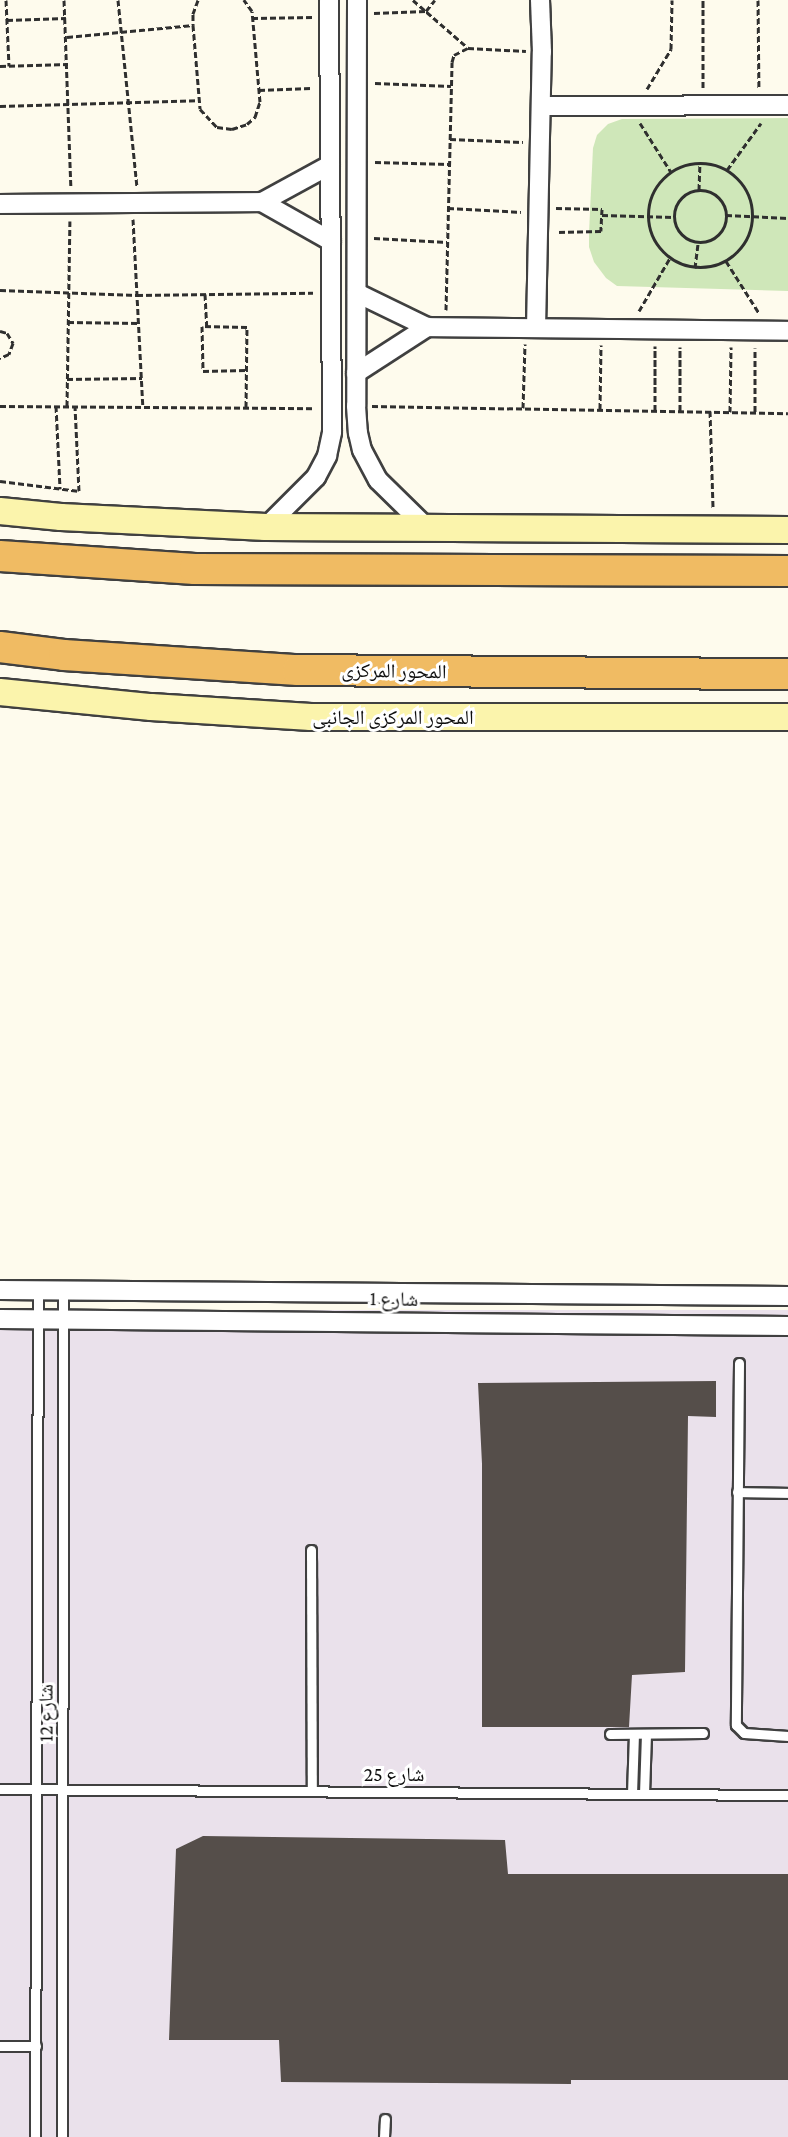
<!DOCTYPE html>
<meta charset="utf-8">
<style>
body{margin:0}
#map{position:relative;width:788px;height:2137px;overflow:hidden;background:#fefbed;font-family:"Crimson Pro","Noto Naskh Arabic",serif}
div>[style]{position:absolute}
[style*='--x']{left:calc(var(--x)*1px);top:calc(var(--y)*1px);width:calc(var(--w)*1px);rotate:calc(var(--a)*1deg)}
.industrial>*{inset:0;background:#eae1eb;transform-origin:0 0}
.green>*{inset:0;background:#cfe7b9}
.building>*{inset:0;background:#554e4a}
.path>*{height:3px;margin-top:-1.5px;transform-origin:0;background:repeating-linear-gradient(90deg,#2f2f2f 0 6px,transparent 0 9px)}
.path>.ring{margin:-1.5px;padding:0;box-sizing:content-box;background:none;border:3px solid #2f2f2f;border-radius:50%}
.roads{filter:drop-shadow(2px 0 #404040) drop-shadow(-2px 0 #404040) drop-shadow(0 2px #404040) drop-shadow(0 -2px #404040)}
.service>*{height:9px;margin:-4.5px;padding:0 4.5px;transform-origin:4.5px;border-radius:4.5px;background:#fff}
.minor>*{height:18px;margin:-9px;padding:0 9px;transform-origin:9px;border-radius:9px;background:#fff}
.secondary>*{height:26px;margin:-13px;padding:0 13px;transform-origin:13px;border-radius:13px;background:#fbf4ac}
.trunk>*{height:30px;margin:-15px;padding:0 15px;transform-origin:15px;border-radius:15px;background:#f0bb63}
span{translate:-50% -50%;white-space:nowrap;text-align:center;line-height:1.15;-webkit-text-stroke:6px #fff;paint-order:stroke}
.street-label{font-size:20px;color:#0d0d0d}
</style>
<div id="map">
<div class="industrial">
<div style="left:0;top:1310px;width:788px;height:827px"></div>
</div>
<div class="green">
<div style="clip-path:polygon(788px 118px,788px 291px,617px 286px,606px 278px,594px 262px,589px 247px,589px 233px,593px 148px,597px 135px,608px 124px,622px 119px)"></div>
</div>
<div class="building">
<div style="clip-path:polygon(716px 1381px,716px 1417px,688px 1416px,685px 1672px,632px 1675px,629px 1727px,482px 1727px,482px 1464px,478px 1383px)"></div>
<div style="clip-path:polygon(203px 1836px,505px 1840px,508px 1874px,788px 1874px,788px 2080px,571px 2080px,571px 2084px,281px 2082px,279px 2040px,169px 2040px,176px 1849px)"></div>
</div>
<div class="path">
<div style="--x:6;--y:0;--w:66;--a:87.4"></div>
<div style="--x:64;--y:0;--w:187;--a:87.9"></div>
<div style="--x:118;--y:0;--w:187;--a:84.2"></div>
<div style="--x:198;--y:0;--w:15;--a:110"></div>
<div style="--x:193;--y:14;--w:11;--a:90"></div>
<div style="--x:193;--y:25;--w:84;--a:85.2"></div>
<div style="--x:200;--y:109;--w:25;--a:47"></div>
<div style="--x:217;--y:127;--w:15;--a:8"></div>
<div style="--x:232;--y:129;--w:16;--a:-18"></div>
<div style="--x:247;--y:124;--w:11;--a:-41"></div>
<div style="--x:255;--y:117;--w:16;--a:-72"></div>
<div style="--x:260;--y:102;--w:91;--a:-95"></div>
<div style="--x:252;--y:11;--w:14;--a:-126"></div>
<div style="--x:413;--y:0;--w:73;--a:41.1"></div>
<div style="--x:758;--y:0;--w:89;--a:89.4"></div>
<div style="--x:374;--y:13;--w:52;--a:-2.2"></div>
<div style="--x:426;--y:11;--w:14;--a:-51"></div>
<div style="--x:252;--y:18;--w:61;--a:-0.9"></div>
<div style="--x:7;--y:20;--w:59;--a:-1.9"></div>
<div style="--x:67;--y:37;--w:127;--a:-5.4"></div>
<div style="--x:0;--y:66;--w:68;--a:-1.7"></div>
<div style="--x:375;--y:83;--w:76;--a:2.3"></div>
<div style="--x:703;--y:88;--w:88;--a:-90"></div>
<div style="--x:647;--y:89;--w:47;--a:-59"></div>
<div style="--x:671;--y:49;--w:49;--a:-88.8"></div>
<div style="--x:259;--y:90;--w:52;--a:-2.2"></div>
<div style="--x:0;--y:106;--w:198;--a:-1.7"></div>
<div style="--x:640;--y:123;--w:58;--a:57.7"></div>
<div style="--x:450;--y:139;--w:73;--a:2.4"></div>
<div style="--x:375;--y:162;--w:74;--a:1.5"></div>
<div class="ring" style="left:648px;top:163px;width:101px;height:101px"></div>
<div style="--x:727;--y:170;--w:58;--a:-54.1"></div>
<div style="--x:699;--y:190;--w:27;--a:-88"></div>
<div class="ring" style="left:674px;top:190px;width:49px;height:49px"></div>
<div style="--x:448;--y:208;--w:73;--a:3.1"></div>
<div style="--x:556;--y:208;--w:46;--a:1.2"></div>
<div style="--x:602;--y:209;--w:22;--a:93"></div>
<div style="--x:601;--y:231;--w:44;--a:178.7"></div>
<div style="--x:602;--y:215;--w:72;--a:1.6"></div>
<div style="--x:726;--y:215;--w:62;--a:2.8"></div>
<div style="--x:133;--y:219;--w:188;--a:87"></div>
<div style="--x:374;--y:238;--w:73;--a:3.1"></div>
<div style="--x:726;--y:261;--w:62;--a:57.6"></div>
<div style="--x:695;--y:268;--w:26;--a:-83"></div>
<div style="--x:0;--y:290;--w:137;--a:2.1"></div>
<div style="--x:137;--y:295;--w:176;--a:-0.7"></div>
<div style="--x:205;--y:294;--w:33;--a:87"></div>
<div style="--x:446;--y:310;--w:248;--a:-88.6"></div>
<div style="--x:452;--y:62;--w:7;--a:-74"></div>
<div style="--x:454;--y:55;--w:16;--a:-27"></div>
<div style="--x:468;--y:48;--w:58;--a:3"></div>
<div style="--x:639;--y:311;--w:61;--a:-59.7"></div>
<div style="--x:68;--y:322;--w:71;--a:0.8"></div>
<div style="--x:0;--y:331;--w:7;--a:16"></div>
<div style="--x:7;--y:333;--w:12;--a:59"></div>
<div style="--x:13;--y:343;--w:12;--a:110"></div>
<div style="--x:9;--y:354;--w:10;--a:156"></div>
<div style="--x:67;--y:379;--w:75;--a:-0.8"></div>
<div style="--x:0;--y:406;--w:315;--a:0.4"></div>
<div style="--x:56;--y:406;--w:83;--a:87.2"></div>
<div style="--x:67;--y:406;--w:185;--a:-89.1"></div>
<div style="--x:372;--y:406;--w:416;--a:1"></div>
<div style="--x:246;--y:407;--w:80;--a:-89.3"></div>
<div style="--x:247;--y:327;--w:45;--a:-178.7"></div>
<div style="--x:202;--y:326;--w:45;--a:88.7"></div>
<div style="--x:203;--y:371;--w:43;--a:-1.3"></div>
<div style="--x:523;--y:408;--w:64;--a:-88.2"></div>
<div style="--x:600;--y:409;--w:64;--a:-89.1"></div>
<div style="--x:655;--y:411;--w:65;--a:-90"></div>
<div style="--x:680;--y:411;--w:64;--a:-90"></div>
<div style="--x:710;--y:411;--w:98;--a:88.2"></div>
<div style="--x:730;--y:412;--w:65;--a:-89.1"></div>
<div style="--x:755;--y:412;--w:64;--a:-90"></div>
<div style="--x:0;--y:481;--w:80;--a:7.2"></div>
<div style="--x:79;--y:491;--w:85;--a:-92.7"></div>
</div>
<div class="roads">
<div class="service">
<div style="--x:739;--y:1363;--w:362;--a:90.5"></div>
<div style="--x:736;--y:1725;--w:11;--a:45"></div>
<div style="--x:744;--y:1733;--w:44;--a:3.9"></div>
<div style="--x:737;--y:1492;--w:51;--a:1.1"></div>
<div style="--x:311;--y:1550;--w:241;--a:89.8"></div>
<div style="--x:610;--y:1734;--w:93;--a:-0.6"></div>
<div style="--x:0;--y:1789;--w:788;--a:0.44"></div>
<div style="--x:632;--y:1794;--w:60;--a:-88.1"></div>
<div style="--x:644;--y:1794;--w:60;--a:-88.1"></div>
<div style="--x:0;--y:2046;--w:36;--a:0"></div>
<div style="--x:35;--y:2137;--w:848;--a:-89.8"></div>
<div style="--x:62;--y:2137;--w:848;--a:-89.93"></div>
<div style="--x:384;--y:2137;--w:18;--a:-87"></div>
</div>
<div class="minor">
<div style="--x:357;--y:0;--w:406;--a:90.1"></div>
<div style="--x:356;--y:406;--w:27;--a:86"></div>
<div style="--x:358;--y:433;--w:17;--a:77"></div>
<div style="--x:362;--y:450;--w:34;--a:62"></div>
<div style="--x:378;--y:480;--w:70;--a:44.4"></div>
<div style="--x:541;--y:106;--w:247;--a:-0.2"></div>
<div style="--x:262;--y:202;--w:79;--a:29.5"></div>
<div style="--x:0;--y:204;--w:262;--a:-0.4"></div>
<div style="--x:262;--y:202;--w:77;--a:-28.6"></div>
<div style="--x:357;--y:293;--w:78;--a:25.9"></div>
<div style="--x:427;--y:327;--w:361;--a:0.6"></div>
<div style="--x:536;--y:328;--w:276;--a:-88.8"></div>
<div style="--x:542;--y:52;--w:52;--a:-92.2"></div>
<div style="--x:356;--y:373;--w:85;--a:-32.9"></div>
<div style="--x:266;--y:527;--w:71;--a:-45"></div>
<div style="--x:316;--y:477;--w:24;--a:-62"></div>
<div style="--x:327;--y:456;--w:25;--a:-78"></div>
<div style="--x:332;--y:432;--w:432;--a:-90.4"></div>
<div style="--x:0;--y:1290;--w:788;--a:0.44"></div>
<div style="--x:0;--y:1319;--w:788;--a:0.51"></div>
</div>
<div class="secondary">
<div style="--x:0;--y:511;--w:61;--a:5.6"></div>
<div style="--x:61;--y:517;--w:205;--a:2.8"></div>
<div style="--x:266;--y:527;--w:522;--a:0.33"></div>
<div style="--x:0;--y:692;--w:152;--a:5.7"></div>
<div style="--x:151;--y:707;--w:160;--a:3.6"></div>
<div style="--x:311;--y:717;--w:477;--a:0"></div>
</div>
<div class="trunk">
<div style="--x:0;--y:556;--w:195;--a:3.8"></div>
<div style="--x:195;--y:569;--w:593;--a:0.19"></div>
<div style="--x:0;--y:647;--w:64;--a:7.1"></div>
<div style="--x:64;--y:655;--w:234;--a:3.7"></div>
<div style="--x:298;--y:670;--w:490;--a:0.5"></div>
</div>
</div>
<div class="street-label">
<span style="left:394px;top:671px;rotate:1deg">المحور المركزى</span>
<span style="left:393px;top:717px">المحور المركزى الجانبى</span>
<span style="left:394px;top:1299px;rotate:1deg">شارع 1</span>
<span style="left:46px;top:1713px;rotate:-90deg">شارع 12</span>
<span style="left:394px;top:1774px">شارع 25</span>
</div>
</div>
